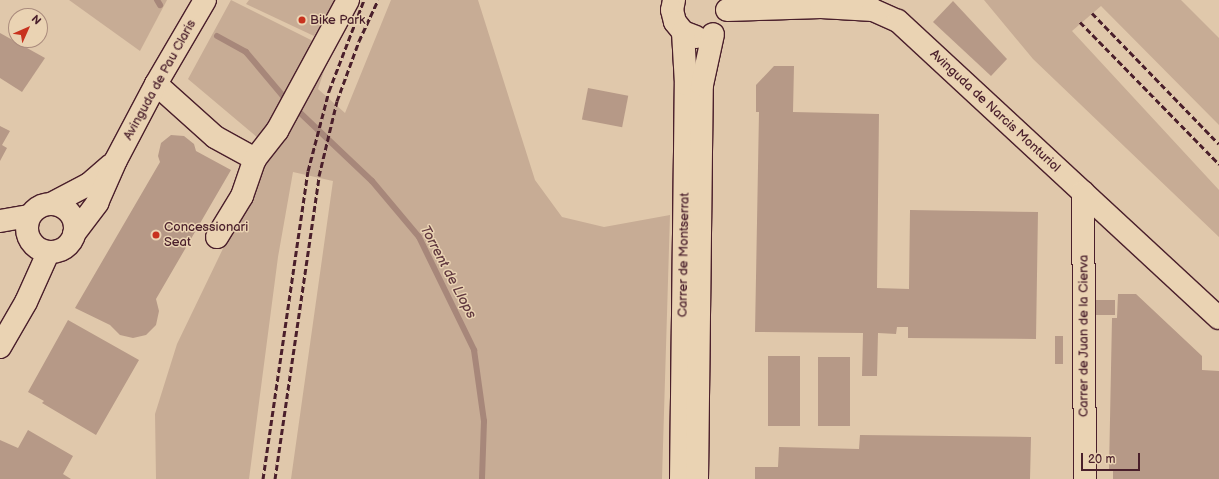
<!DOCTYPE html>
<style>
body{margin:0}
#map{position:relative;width:1219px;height:479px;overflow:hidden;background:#e0c8ab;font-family:"Balsamiq Sans",sans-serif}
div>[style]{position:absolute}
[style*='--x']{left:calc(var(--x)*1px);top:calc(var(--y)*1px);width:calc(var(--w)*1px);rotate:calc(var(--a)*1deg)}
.green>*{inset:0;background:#c7ac95}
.stream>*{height:6px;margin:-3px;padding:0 3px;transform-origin:3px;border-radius:3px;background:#a7877a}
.building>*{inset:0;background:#b69987;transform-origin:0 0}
.roads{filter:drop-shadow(1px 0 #4a1f2b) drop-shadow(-1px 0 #4a1f2b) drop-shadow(0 1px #4a1f2b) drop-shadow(0 -1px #4a1f2b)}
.minor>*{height:22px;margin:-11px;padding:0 11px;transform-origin:11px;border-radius:11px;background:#ead3b3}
.major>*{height:22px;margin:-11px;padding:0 11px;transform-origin:11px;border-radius:11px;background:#ead3b3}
.major>.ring{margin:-11px;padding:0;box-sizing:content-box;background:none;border:22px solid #ead3b3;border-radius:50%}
.rail>*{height:3px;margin-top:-1.5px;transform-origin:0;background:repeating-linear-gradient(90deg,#4a1f2b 0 6px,transparent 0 9px)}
.dots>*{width:11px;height:11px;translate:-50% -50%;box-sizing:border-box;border:2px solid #ead3b3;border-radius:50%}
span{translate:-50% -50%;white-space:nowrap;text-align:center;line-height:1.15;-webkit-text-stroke:3px #ead3b3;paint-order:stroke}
.poi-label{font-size:13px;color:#4a1f2b}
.left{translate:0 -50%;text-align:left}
.street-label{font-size:13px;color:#4a1f2b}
.water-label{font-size:14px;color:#61393f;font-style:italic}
.north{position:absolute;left:8px;top:8px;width:40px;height:40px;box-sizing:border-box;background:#ead3b3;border:1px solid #aa8b7d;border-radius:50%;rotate:45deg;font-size:11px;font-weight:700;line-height:16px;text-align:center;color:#4a1f2b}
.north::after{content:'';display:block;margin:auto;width:14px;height:18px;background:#c8321e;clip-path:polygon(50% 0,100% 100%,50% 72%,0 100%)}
.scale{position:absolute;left:1081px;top:453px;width:59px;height:18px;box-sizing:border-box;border:2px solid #4a1f2b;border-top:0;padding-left:5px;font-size:12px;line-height:14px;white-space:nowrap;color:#4a1f2b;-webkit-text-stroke:3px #ead3b3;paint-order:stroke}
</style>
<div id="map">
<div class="green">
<div style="clip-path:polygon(69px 0,167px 0,140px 51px)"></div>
<div style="clip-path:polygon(231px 0,331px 50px,318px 89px,345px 113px,391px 0,478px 0,535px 180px,562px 217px,604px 227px,670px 215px,662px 479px,291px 479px,333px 181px,293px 172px,278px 257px,249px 479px,156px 479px,155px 414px,177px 344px,271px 149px,188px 79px)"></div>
<div style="clip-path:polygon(249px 0,336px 0,314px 36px,246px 4px)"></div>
<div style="clip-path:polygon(984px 0,1181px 0,1219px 38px,1219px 125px,1101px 6px,1072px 31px,1219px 190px,1219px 237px,1033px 59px)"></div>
</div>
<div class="stream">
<div style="--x:157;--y:0;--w:6;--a:59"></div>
<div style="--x:217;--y:36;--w:33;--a:29"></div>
<div style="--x:246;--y:52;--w:65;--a:50"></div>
<div style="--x:295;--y:108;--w:106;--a:43.5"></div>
<div style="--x:372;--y:181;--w:73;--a:50"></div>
<div style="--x:419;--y:237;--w:126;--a:64"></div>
<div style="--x:474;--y:350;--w:72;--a:82"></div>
<div style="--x:484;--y:421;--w:58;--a:92"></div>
</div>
<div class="building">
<div style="clip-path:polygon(953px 1px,1007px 59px,991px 76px,933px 22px)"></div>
<div style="clip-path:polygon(0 33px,45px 58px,22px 92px,0 78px)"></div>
<div style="clip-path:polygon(774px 66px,794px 66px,793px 112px,879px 114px,877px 288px,909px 289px,910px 210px,1038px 212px,1036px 339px,908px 338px,908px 327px,897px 327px,896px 334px,878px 333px,877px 376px,862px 376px,863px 333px,755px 332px,759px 112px,756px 112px,756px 85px)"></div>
<div style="left:588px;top:88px;width:41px;height:32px;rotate:11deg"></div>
<div style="clip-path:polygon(0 126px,10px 131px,2px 145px,7px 148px,0 161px)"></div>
<div style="clip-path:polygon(171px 135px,184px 136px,194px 144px,196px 151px,231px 170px,156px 299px,159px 311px,156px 325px,146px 335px,133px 338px,120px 335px,110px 325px,75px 308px,160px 162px,158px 156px,161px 143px)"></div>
<div style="clip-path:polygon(1118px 294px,1136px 294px,1202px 356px,1202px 370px,1219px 371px,1219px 479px,1113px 479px,1113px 470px,1109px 470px,1112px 318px,1117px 318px)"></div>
<div style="left:1095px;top:300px;width:20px;height:15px"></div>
<div style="clip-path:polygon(68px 320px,139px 360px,96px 435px,42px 403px,44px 401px,28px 392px)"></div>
<div style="left:1055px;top:336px;width:8px;height:28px"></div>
<div style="left:768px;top:356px;width:32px;height:70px"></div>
<div style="left:818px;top:357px;width:32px;height:69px"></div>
<div style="clip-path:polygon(28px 430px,73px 456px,63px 474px,71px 479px,0 479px,0 440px,18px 448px)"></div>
<div style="clip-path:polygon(860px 435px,1031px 437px,1030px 479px,755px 479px,755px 467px,778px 467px,779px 447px,859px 449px)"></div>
</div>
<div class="roads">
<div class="minor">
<div style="--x:674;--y:0;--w:10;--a:101"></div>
<div style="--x:672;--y:10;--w:12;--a:76"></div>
<div style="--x:675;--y:22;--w:13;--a:51"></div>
<div style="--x:683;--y:32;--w:14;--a:21"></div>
<div style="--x:727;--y:10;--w:94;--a:-1.8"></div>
<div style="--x:821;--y:7;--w:52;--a:3.3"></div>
<div style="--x:873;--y:10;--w:27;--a:24"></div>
<div style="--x:898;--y:21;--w:437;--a:42.8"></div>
<div style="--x:156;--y:84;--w:79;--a:41.9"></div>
<div style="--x:215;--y:137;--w:46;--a:28.8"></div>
<div style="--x:255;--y:159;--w:36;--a:-52"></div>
<div style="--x:277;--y:131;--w:149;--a:-61.5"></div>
<div style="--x:1083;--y:192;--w:287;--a:89.6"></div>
<div style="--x:0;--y:221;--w:29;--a:-10"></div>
<div style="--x:217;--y:237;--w:48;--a:-58.6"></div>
<div style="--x:242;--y:196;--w:39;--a:-71"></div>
<div style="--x:681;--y:479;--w:395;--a:-89.3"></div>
<div style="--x:686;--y:84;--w:52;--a:-93.3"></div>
<div style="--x:697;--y:479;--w:394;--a:-89.3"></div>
<div style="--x:702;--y:85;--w:52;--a:-77.8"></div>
</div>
<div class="major">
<div style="--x:51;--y:204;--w:43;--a:-27.8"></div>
<div style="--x:89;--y:184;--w:29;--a:-41"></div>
<div class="ring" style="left:27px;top:204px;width:26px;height:26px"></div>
<div style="--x:74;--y:234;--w:39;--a:-53"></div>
<div style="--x:97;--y:203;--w:47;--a:-66.2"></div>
<div style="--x:116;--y:160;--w:86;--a:-62.2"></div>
<div style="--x:156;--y:84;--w:97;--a:-59.7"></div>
<div style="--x:0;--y:347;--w:52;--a:-60"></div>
<div style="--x:26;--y:302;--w:54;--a:-65.8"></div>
</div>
</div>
<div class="rail">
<div style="--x:1092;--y:13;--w:182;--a:45.9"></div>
<div style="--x:1080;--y:22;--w:199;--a:45.6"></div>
<div style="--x:263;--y:479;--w:311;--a:-81.7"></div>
<div style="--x:308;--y:171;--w:83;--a:-75.3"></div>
<div style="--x:329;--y:91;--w:97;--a:-69"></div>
<div style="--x:275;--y:479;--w:306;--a:-81.7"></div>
<div style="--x:319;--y:176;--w:77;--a:-76.5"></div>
<div style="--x:337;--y:101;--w:64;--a:-69.9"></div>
<div style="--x:359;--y:41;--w:45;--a:-65.1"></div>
</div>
<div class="dots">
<div style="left:302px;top:20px;background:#c8321e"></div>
<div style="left:156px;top:235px;background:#c8321e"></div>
</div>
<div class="poi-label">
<span class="left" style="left:310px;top:20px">Bike Park</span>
<span class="left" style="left:164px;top:235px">Concessionari<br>Seat</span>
</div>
<div class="street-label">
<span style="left:160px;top:80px;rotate:-61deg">Avinguda de Pau Claris</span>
<span style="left:995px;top:111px;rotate:43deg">Avinguda de Narcis Monturiol</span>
<span style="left:684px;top:255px;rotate:-89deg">Carrer de Montserrat</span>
<span style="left:1084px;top:336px;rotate:-90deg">Carrer de Juan de la Cierva</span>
</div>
<div class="water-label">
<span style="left:448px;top:272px;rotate:62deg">Torrent de Llops</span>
</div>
<div class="north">N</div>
<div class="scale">20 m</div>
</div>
